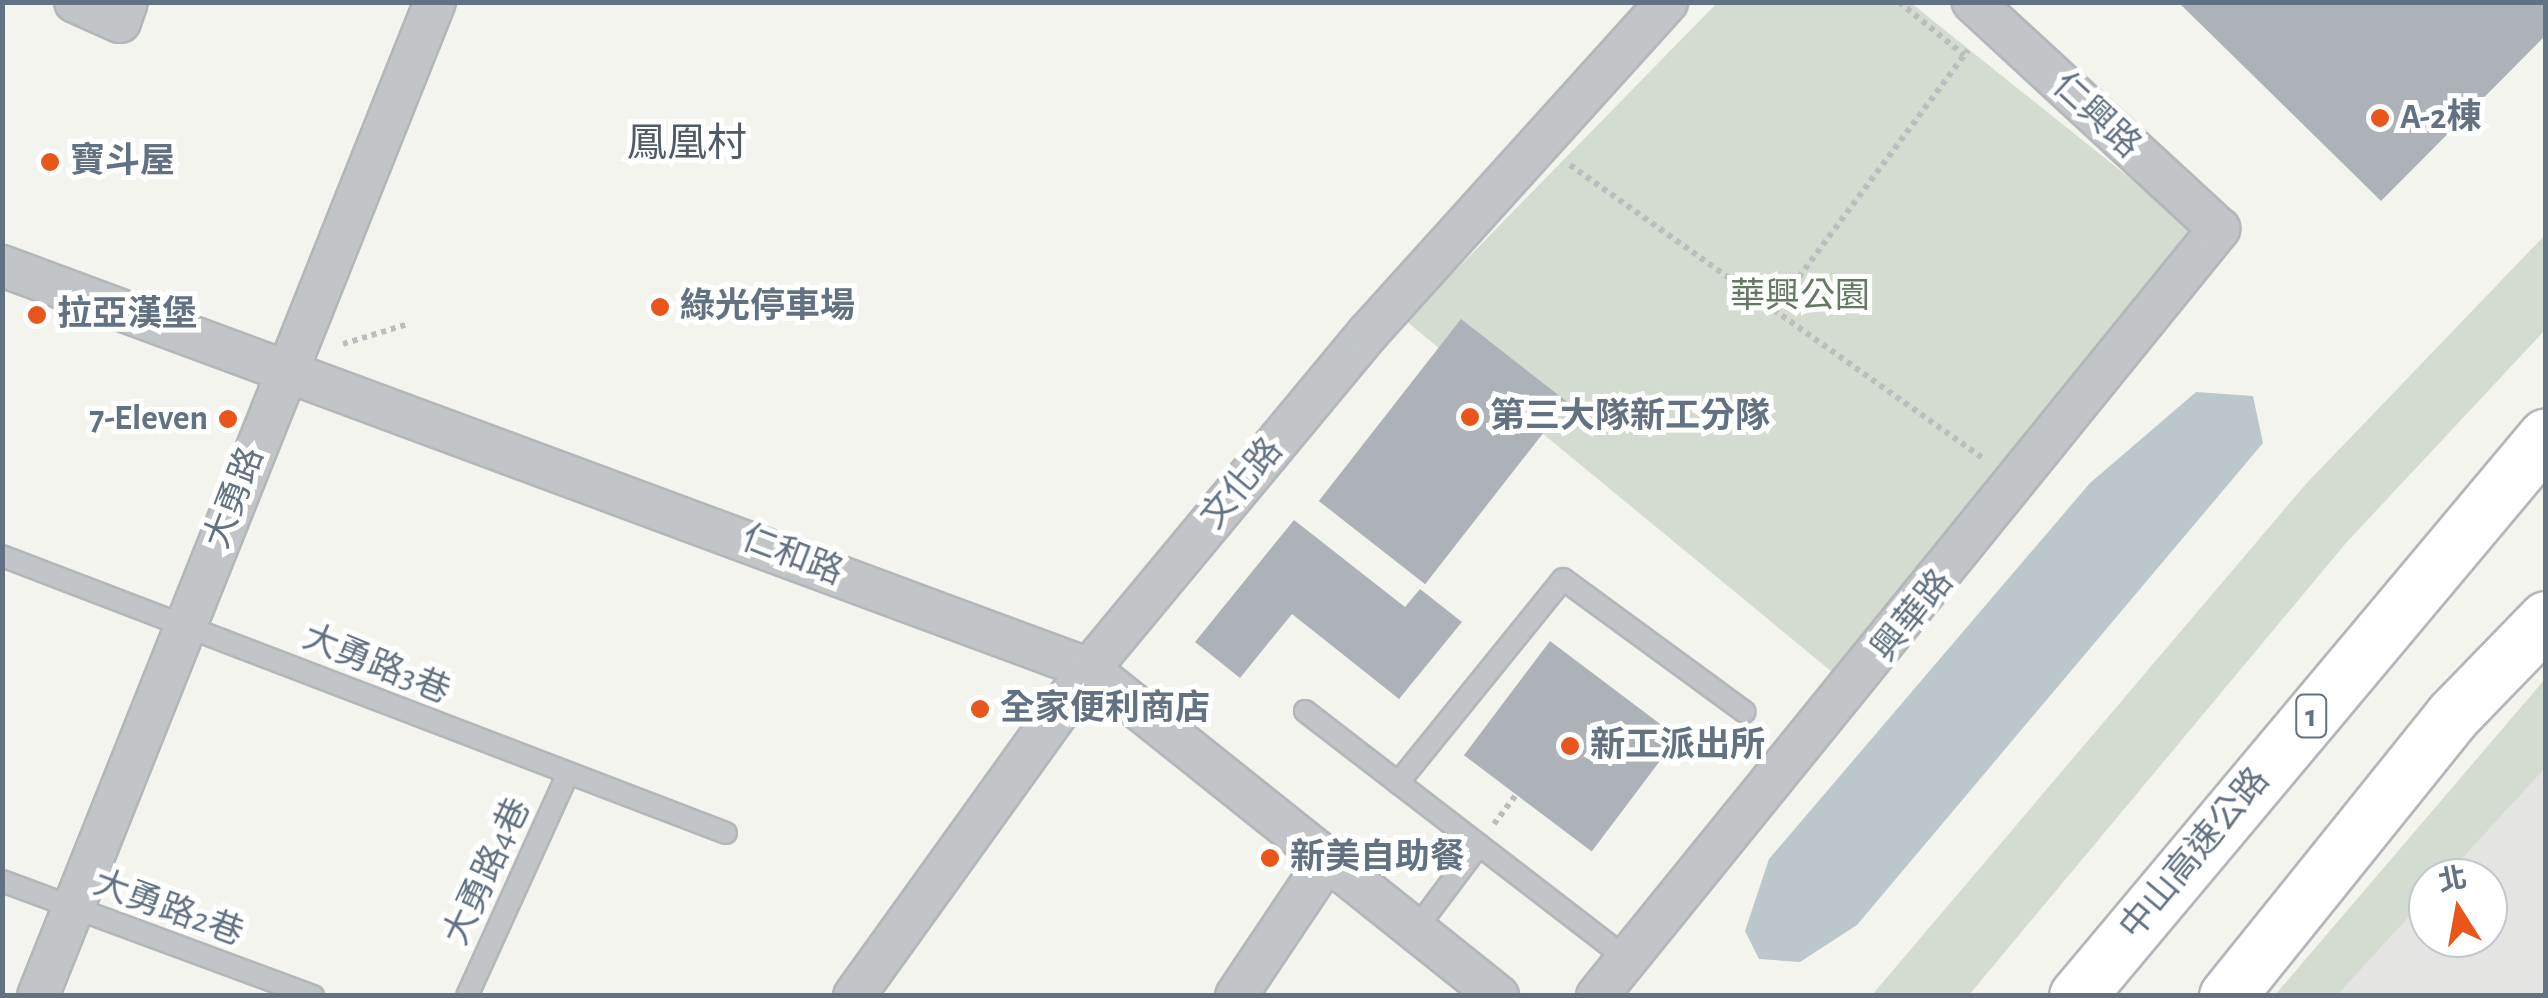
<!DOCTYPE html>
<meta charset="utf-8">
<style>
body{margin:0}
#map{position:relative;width:2548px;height:998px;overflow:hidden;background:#f4f4ef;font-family:"Alegreya Sans","Noto Sans TC",sans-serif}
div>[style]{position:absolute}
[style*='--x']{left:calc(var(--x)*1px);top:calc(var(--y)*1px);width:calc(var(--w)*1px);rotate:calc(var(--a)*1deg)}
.built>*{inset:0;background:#e4e5e3}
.green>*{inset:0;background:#d4dbd0}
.water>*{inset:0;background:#bcc7cc}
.building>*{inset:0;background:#acb2b8;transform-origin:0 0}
.path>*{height:6px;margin-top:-3px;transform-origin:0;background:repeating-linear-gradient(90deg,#bbbdbf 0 5px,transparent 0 10px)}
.roads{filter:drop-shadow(2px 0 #b4b7ba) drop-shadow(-2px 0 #b4b7ba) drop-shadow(0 2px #b4b7ba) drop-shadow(0 -2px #b4b7ba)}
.lane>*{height:20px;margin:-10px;padding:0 10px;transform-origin:10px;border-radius:10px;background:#c1c5c8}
.street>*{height:40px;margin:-20px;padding:0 20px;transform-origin:20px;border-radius:20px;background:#c1c5c8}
.highway>*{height:55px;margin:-27.5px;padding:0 27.5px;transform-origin:27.5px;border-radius:27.5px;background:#fff}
.dots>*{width:28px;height:28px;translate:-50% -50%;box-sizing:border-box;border:5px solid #fff;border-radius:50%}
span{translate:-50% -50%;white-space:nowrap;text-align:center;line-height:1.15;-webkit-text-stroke:10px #fff;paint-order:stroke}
.shield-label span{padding:2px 8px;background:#fff;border:2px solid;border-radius:8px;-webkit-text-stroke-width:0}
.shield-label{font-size:32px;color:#627282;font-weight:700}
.street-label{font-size:35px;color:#627282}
.poi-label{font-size:35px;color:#627282;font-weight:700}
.left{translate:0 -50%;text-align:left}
.right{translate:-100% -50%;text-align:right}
.park-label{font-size:35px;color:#647961}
.quarter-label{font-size:40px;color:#505b66}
.frame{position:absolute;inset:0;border:5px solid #627282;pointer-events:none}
.north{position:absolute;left:2408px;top:858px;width:100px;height:100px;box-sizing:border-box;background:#fff;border:2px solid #c0c7cd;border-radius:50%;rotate:349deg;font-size:28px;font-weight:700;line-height:40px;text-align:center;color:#627282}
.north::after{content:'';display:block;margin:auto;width:35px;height:45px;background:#e8561b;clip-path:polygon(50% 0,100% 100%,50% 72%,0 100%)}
</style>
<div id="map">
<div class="built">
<div style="clip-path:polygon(2545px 761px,2545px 995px,2334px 996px,2428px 891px,2428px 938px,2488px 938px,2488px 878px,2440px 878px)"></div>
</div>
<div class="green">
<div style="clip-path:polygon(1717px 3px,1911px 3px,2191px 227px,1843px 681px,1406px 321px)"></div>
<div style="clip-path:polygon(2545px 235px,2545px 330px,2346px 543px,1969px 995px,1872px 995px,2305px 485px)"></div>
<div style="clip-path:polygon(2545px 679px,2545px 768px,2444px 878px,2428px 878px,2428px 896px,2337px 995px,2275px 995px)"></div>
</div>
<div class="water">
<div style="clip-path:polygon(2196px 392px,2253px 396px,2263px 443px,1857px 925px,1800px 962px,1759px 959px,1745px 931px,1769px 859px,2090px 483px)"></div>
</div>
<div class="building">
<div style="clip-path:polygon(2178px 2px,2546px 2px,2546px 35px,2381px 201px)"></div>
<div style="left:1461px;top:319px;width:135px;height:231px;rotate:38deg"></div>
<div style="clip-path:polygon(1294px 520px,1405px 607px,1420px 589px,1462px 622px,1399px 699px,1292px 614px,1240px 678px,1195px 642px)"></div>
<div style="left:1550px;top:641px;width:160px;height:143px;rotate:37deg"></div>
</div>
<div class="path">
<div style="--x:1899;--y:2;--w:84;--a:39.2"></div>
<div style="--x:1570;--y:165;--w:508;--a:35.38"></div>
<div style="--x:1775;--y:309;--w:323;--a:-53.3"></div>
<div style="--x:343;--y:344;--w:68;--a:-17.1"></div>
<div style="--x:1494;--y:824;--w:36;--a:-53"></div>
</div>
<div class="roads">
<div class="lane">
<div style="--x:2;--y:556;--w:775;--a:20.94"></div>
<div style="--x:1305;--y:711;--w:406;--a:37.6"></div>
<div style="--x:1398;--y:783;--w:262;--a:-51"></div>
<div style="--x:1563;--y:579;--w:225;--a:36.2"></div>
<div style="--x:2;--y:881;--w:332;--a:20.3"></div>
<div style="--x:1413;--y:933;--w:110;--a:-53.1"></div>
<div style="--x:467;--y:996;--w:242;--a:-65.6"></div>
</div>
<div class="street">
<div style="--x:75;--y:2;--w:49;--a:24"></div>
<div style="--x:120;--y:22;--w:21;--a:-71"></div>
<div style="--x:2;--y:266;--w:1159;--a:20.34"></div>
<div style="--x:1089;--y:669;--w:524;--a:38.64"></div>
<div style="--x:38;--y:996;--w:1070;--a:-68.23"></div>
<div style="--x:854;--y:996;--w:403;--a:-54.3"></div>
<div style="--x:1089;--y:669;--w:437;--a:-50.3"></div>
<div style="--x:1368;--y:333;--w:446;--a:-47.9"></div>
<div style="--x:1236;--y:996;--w:164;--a:-56.2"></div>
<div style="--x:1597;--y:996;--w:988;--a:-50.96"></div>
<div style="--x:2219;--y:229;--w:335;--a:-137.3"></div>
</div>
<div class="highway">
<div style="--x:2077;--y:996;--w:730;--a:-50.05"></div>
<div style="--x:2227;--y:996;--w:359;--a:-51.2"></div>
<div style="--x:2452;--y:716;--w:135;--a:-45.9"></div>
</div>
</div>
<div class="dots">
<div style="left:2380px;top:118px;background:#e8561b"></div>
<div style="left:50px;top:162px;background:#e8561b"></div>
<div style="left:660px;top:307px;background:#e8561b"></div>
<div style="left:37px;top:315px;background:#e8561b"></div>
<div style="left:1470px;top:417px;background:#e8561b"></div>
<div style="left:228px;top:419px;background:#e8561b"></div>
<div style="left:980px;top:709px;background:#e8561b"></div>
<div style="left:1570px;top:746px;background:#e8561b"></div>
<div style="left:1270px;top:858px;background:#e8561b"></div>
</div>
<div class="shield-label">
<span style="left:2311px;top:716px">1</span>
</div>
<div class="street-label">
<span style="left:2096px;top:116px;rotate:43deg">仁興路</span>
<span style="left:1242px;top:484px;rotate:-50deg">文化路</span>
<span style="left:235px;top:498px;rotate:-69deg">大勇路</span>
<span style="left:792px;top:556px;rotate:21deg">仁和路</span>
<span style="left:1913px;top:616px;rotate:-51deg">興華路</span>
<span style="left:376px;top:665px;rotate:22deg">大勇路3巷</span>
<span style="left:2195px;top:854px;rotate:-50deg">中山高速公路</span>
<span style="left:488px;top:872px;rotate:-65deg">大勇路4巷</span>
<span style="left:168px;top:909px;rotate:20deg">大勇路2巷</span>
</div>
<div class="poi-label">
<span class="left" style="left:2400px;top:118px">A-2棟</span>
<span class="left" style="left:70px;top:162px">寶斗屋</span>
<span class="left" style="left:680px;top:307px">綠光停車場</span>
<span class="left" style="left:57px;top:315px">拉亞漢堡</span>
<span class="left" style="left:1490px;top:417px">第三大隊新工分隊</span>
<span class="right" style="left:208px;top:419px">7-Eleven</span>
<span class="left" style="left:1000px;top:709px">全家便利商店</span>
<span class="left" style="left:1590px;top:746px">新工派出所</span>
<span class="left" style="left:1290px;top:858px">新美自助餐</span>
</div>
<div class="park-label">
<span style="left:1800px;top:297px">華興公園</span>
</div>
<div class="quarter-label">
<span style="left:687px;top:144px">鳳凰村</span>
</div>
<div class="frame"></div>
<div class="north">北</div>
</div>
